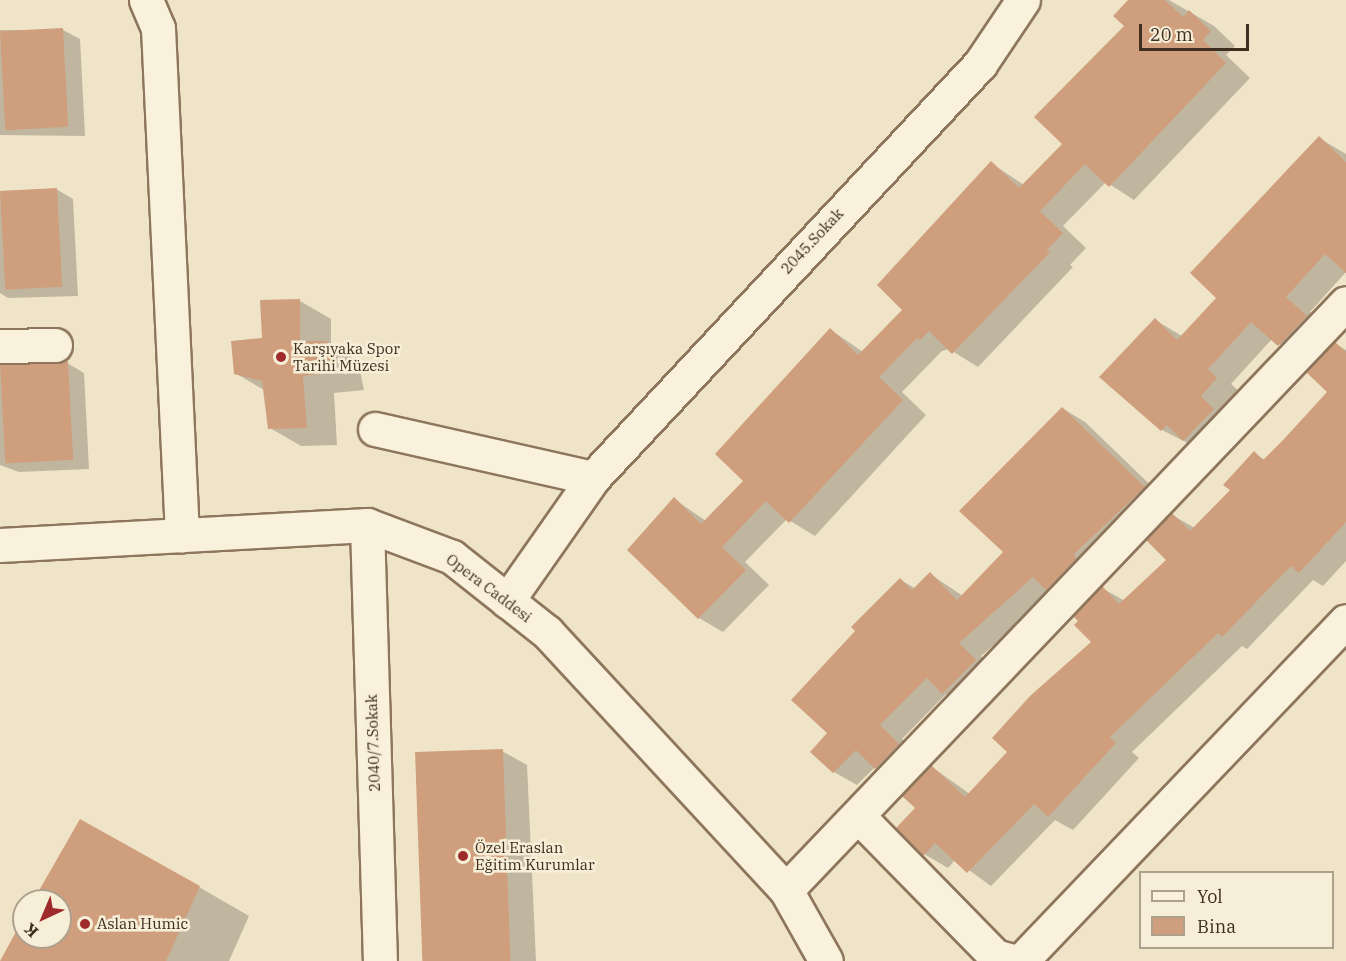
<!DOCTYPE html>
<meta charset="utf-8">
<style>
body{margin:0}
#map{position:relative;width:1346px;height:961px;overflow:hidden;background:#f0e4c8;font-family:"IBM Plex Serif",serif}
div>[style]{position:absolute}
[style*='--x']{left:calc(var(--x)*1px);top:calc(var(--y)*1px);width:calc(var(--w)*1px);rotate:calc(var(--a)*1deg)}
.shadow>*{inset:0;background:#0003}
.building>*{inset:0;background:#cf9f7d;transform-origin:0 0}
.roads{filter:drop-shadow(2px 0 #8d765c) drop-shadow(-2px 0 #8d765c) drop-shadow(0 2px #8d765c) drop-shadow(0 -2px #8d765c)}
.minor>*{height:33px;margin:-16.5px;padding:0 16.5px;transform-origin:16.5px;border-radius:16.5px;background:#faf1dc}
.dots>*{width:16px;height:16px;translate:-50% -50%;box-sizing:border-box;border:3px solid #f7eed8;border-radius:50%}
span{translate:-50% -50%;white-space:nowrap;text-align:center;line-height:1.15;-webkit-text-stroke:5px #f7eed8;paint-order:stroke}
.street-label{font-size:15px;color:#3d2e20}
.poi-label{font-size:15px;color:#3d2e20}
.left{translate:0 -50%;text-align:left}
.legend{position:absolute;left:1139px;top:871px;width:195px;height:78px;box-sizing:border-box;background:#f7eed8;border:2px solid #ada18e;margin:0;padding:8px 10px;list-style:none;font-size:18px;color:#3d2e20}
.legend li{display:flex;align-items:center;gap:12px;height:30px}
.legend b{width:30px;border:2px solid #ada18e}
.north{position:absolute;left:12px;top:889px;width:60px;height:60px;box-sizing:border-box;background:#f7eed8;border:2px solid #ada18e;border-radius:50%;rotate:224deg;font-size:16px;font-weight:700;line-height:24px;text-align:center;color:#3d2e20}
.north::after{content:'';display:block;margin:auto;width:21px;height:27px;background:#9e2a2b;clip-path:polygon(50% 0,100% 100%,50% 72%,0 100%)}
.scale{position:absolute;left:1139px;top:24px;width:110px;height:27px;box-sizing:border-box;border:3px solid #3d2e20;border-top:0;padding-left:8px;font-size:18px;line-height:21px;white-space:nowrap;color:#3d2e20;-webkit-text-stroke:4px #f7eed8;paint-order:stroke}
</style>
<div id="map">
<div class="shadow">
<div style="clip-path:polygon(1148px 0,1169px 0,1214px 26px,1235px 46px,1226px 55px,1250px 78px,1134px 200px,1106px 182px,1063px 226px,1086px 248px,1070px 265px,1073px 267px,978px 367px,949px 349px,942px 351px,902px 392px,926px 415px,815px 536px,787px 519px,745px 562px,769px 585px,723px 632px,699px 618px,674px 499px,706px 521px,745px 481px,831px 330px,863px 352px,905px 309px,991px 163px,1024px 185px,1064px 144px,1109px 46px)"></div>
<div style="clip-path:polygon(0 30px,63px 30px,80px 39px,85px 136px,0 135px)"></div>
<div style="clip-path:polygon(1319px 138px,1346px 154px,1346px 272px,1310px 312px,1331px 331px,1303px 359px,1272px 339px,1231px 384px,1241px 393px,1209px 454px,1162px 430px,1155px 320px,1182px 336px,1218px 298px)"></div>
<div style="clip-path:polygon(56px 189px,73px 199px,78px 296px,8px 298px,0 293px,0 191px)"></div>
<div style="clip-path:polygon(300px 301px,331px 319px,331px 345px,358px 361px,364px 390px,334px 393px,337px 445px,301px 446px,270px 428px,264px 390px,235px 373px)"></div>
<div style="clip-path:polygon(1335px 344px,1346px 350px,1346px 561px,1323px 586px,1313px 580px,1247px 649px,1242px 646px,1132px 752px,1139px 758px,1073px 830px,1055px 820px,991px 886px,955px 860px,948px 868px,924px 854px,917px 808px,932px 767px,970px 794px,1009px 752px,1093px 642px,1102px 588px,1125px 601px,1168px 560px,1172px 515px,1195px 528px,1232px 490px,1254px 453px,1265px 460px,1330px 392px)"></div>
<div style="clip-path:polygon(67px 363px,84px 373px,89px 469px,19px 472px,0 465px,0 366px)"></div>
<div style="clip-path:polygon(1062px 408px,1085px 422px,1165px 499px,981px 656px,998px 674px,966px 706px,946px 694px,902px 739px,922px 758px,899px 781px,875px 767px,857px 785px,834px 772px,812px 752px,829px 733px,857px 631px,901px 580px,916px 589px,930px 574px,963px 596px,1005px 552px)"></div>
<div style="clip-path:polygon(502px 751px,527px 765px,536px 961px,425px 961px)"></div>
<div style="clip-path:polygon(199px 887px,249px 916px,229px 961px,13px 961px,24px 920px,24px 937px,60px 937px,60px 901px,35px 901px)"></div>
</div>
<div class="building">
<div style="clip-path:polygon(1128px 0,1165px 0,1183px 17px,1189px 10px,1211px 31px,1203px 40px,1226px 63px,1109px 187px,1085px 164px,1040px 211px,1063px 233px,1047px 250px,1050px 252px,952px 354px,929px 331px,920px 340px,917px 338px,879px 377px,903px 400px,789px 523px,766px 501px,722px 547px,746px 570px,698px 619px,627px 550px,674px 497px,701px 524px,743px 481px,715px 454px,830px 328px,858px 355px,902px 310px,877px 285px,991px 161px,1019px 188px,1062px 144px,1034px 117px,1124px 26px,1113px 16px)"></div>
<div style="left:63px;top:28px;width:99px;height:63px;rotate:87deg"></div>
<div style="clip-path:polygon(1319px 136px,1346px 162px,1346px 273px,1325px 254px,1286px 297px,1307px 316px,1278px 346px,1251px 322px,1208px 369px,1217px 378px,1201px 396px,1214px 409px,1183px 441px,1167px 425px,1161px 431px,1099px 377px,1155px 318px,1177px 340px,1216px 298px,1190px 273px)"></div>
<div style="left:57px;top:188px;width:99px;height:57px;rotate:87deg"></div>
<div style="clip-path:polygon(300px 299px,300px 341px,327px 341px,334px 372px,303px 376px,307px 428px,268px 429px,262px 381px,234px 374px,231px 341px,262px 338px,260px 300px)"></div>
<div style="clip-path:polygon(1335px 342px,1346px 352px,1346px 522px,1299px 573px,1291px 566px,1222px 637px,1218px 633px,1110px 737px,1116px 743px,1048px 817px,1034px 804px,967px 873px,935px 843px,923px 856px,896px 828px,915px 808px,902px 796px,931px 765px,965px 797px,1007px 752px,992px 738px,1030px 696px,1091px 642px,1074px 625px,1078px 621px,1073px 616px,1102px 586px,1119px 604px,1166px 560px,1146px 540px,1172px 513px,1190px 531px,1230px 490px,1223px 485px,1254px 451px,1263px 460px,1284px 439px,1327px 392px,1306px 372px)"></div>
<div style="left:68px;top:361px;width:99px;height:68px;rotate:87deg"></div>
<div style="clip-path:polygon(1062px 407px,1145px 487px,1074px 554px,1076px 559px,1046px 590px,1033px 577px,959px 643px,976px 660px,942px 694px,927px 678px,880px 725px,899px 744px,875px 769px,856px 750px,833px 773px,810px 752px,827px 733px,791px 700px,855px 631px,851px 627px,900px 578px,912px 590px,930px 572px,957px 600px,1003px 552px,959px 511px)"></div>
<div style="left:503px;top:749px;width:212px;height:88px;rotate:88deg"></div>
<div style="clip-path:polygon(80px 819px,200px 886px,166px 961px,0 961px,24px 917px,24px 937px,60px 937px,60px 901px,33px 901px)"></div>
</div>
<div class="roads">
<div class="minor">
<div style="--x:146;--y:0;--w:30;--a:67"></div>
<div style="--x:158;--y:28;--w:508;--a:87.29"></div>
<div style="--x:0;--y:346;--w:55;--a:-1"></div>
<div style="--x:375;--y:429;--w:223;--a:12.7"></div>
<div style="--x:367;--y:525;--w:436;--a:88.3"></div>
<div style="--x:0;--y:545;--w:368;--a:-3.1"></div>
<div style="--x:367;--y:525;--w:91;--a:20.6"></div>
<div style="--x:452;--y:557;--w:121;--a:38.3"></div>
<div style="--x:547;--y:632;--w:352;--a:47.2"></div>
<div style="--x:786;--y:890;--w:81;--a:60.6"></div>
<div style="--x:507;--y:601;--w:150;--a:-55"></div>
<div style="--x:593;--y:478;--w:567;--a:-46.93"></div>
<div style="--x:980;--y:64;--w:77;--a:-56.1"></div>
<div style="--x:858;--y:816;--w:196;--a:45.6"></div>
<div style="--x:995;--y:956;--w:18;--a:16"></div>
<div style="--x:786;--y:890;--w:811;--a:-46.35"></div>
<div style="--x:1021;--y:961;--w:470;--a:-46.3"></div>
</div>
</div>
<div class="dots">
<div style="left:281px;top:357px;background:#9e2a2b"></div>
<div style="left:463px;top:856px;background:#9e2a2b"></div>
<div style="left:85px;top:924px;background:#9e2a2b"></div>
</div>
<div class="street-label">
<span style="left:812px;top:241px;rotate:-47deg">2045.Sokak</span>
<span style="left:489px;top:588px;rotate:37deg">Opera Caddesi</span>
<span style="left:373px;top:743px;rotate:-92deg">2040/7.Sokak</span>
</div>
<div class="poi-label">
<span class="left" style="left:293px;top:357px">Karşıyaka Spor<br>Tarihi Müzesi</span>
<span class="left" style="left:475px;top:856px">Özel Eraslan<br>Eğitim Kurumlar</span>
<span class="left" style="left:97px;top:924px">Aslan Humic</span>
</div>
<ul class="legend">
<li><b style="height:8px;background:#faf1dc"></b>Yol</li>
<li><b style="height:16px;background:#cf9f7d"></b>Bina</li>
</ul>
<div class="north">K</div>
<div class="scale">20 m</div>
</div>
